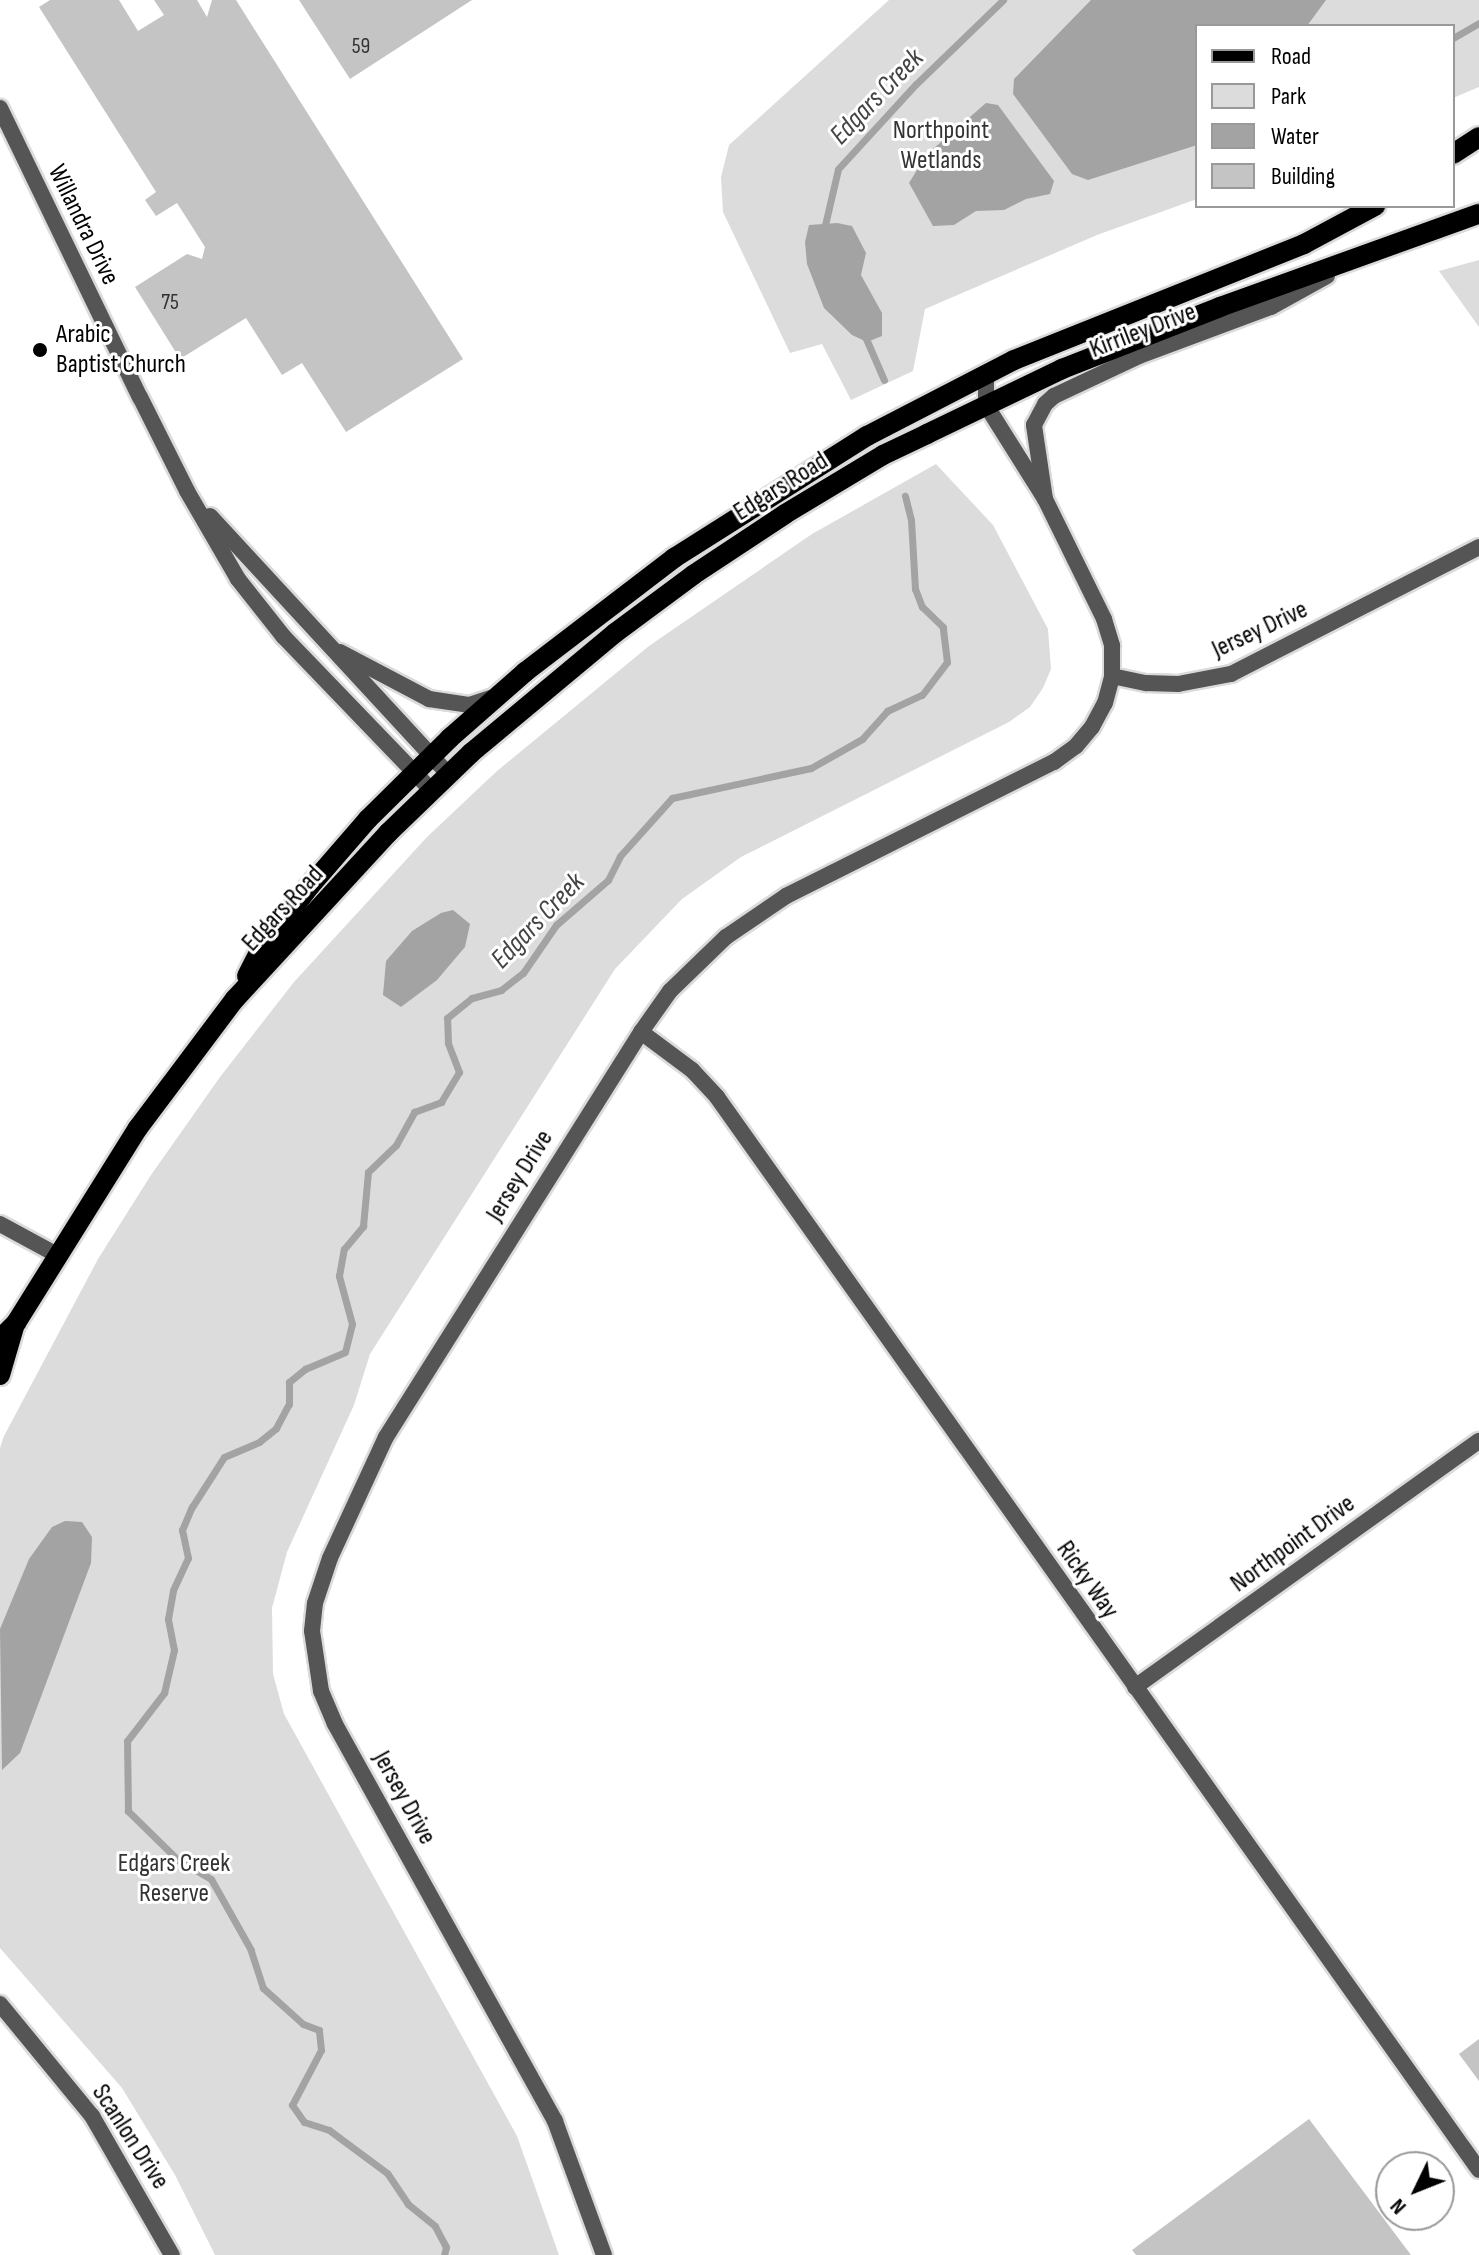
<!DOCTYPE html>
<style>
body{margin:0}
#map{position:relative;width:1479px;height:2255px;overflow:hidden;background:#fff;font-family:"Sofia Sans Condensed",sans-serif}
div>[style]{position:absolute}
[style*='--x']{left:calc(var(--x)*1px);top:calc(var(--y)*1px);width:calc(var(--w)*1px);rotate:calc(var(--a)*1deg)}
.green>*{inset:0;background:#dcdcdc}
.water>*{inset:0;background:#a3a3a3}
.stream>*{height:7px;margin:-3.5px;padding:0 3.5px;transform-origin:3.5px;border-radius:3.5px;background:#a3a3a3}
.building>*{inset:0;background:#c4c4c4}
.roads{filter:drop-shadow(2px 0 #dbdbdb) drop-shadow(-2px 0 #dbdbdb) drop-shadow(0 2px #dbdbdb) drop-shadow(0 -2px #dbdbdb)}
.street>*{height:16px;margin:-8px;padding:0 8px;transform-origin:8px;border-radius:8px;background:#555}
.primary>*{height:20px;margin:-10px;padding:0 10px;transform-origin:10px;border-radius:10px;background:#000}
.dots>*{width:22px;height:22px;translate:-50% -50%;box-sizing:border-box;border:4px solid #fff;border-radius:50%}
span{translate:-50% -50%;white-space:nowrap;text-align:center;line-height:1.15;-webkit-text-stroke:6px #fff;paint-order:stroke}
.number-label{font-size:22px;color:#313131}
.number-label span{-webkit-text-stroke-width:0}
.park-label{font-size:26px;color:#333}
.street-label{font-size:26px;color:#000}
.poi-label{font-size:26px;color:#000}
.left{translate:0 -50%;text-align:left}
.water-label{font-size:28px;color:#444;font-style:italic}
.legend{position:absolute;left:1195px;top:24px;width:260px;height:184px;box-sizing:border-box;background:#fff;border:2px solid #999;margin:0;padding:10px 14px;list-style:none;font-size:24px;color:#000}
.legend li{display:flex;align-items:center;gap:16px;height:40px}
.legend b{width:40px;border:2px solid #999}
.north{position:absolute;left:1375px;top:2151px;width:80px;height:80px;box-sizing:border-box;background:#fff;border:2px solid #999;border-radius:50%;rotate:227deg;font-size:22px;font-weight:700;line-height:32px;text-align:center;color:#000}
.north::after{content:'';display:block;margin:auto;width:28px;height:36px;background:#000;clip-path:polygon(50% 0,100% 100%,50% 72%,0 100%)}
</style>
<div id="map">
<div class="green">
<div style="clip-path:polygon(889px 0,1479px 0,1479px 87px,1453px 98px,1453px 26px,1197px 26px,1197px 199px,1097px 235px,925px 309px,913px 371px,851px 400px,822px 344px,790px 353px,723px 212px,721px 177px,729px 145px)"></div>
<div style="clip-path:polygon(1479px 260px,1479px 327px,1439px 271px)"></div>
<div style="clip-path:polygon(936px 464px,993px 525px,1048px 629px,1051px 669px,1043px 688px,1030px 707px,1009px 722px,741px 857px,682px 899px,615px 969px,370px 1354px,354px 1405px,287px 1552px,272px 1608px,273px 1674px,284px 1714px,517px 2136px,559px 2255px,215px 2255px,175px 2175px,122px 2088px,0 1948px,0 1448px,4px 1436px,98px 1259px,151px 1175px,220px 1077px,294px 982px,427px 837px,497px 771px,649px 646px,812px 534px)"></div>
</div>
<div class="water">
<div style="clip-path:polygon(1091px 0,1326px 0,1307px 26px,1197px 26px,1197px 145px,1088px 180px,1072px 174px,1013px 94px,1014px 79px)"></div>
<div style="clip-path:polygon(986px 103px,998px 105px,1054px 181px,1050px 194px,1026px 199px,1004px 210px,976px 211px,954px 225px,933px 226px,909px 183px,926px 155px)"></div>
<div style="clip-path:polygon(837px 223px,852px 226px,866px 253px,861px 275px,882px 313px,882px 336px,867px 342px,852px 335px,824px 308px,807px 264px,805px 242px,809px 225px)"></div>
<div style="clip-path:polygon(453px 910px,470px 924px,465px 947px,437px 980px,401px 1007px,383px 995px,386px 961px,412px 931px,441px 913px)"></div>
<div style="clip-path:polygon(65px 1521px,82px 1522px,92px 1537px,91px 1563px,20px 1753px,2px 1770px,0 1629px,29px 1559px,52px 1527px)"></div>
</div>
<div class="stream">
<div style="--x:1453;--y:38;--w:30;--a:-30"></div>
<div style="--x:827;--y:232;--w:7;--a:-106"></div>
<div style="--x:825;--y:225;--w:57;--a:-76.9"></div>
<div style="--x:838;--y:169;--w:115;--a:-47.5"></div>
<div style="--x:916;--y:84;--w:121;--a:-44"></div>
<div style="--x:864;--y:334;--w:50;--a:66.5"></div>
<div style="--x:444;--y:2255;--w:8;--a:-76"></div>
<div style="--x:446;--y:2247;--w:24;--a:-118"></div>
<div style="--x:435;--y:2226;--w:35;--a:-141"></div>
<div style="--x:408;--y:2204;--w:37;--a:-124"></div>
<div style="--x:387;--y:2173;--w:72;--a:-143.4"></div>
<div style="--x:329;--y:2130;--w:26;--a:-162"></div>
<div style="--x:304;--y:2122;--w:21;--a:-125"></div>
<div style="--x:292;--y:2105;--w:62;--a:-62.2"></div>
<div style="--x:321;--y:2050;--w:20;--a:-96"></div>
<div style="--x:319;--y:2030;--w:17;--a:-159"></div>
<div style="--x:303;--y:2024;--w:54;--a:-138"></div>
<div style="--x:263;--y:1988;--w:40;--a:-108"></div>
<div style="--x:251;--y:1950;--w:81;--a:-119.4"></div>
<div style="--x:211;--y:1879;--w:39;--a:-150"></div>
<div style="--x:177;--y:1859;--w:69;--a:-135.6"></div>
<div style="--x:128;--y:1811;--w:70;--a:-90.8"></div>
<div style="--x:127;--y:1741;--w:61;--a:-52.4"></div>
<div style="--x:164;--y:1693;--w:44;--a:-76.9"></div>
<div style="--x:174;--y:1650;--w:32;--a:-101"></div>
<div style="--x:168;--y:1619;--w:29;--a:-80"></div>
<div style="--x:173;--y:1590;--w:35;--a:-65"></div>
<div style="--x:188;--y:1558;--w:29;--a:-102"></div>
<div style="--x:182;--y:1530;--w:25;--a:-67"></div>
<div style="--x:192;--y:1507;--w:59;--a:-57.4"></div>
<div style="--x:224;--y:1457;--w:38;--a:-23"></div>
<div style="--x:259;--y:1442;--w:22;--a:-39"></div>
<div style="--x:276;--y:1428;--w:27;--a:-62"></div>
<div style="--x:289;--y:1404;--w:22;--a:-90"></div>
<div style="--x:289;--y:1382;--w:21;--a:-39"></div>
<div style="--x:305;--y:1369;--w:43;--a:-23"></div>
<div style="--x:345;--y:1352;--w:29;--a:-76"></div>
<div style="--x:352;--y:1324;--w:50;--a:-105.2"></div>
<div style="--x:339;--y:1276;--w:27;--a:-80"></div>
<div style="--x:344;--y:1249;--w:30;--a:-50"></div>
<div style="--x:363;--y:1226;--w:54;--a:-84.7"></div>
<div style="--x:368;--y:1172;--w:39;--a:-44"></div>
<div style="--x:396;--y:1145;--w:38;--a:-61"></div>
<div style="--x:414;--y:1112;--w:29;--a:-20"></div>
<div style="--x:441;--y:1102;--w:35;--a:-59"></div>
<div style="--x:459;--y:1072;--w:31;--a:-111"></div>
<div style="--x:448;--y:1043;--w:25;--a:-92"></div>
<div style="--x:447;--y:1018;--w:32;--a:-39"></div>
<div style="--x:472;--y:998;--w:30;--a:-15"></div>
<div style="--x:501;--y:990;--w:28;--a:-38"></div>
<div style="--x:523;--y:973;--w:58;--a:-55.5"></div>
<div style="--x:556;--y:925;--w:69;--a:-40.9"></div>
<div style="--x:608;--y:880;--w:27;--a:-63"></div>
<div style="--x:620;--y:856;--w:78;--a:-48.1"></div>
<div style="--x:672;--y:798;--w:142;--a:-12.2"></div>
<div style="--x:811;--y:768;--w:59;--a:-29.6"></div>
<div style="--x:862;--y:739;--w:38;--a:-48"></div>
<div style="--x:887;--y:711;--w:38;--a:-25"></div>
<div style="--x:922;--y:695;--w:41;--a:-52.9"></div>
<div style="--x:947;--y:662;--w:35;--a:-97"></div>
<div style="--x:943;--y:627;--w:29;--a:-136"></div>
<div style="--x:922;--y:607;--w:19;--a:-111"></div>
<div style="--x:915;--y:589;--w:69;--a:-93.3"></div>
<div style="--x:911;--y:520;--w:25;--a:-104"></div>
</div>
<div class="building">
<div style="clip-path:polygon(50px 0,119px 0,138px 31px,164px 15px,154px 0,197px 0,207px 17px,212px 0,236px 0,463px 359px,346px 432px,302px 363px,282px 375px,246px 318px,180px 359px,135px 287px,187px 254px,202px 259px,205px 247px,177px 203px,156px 216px,145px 200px,156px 192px,39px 7px)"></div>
<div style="clip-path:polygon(299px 0,472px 0,350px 79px)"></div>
<div style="clip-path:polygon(1479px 2039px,1479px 2081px,1459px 2054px)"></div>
<div style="clip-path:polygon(1309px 2119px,1411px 2255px,1136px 2255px,1132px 2250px)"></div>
</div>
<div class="roads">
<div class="street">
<div style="--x:0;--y:108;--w:321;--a:64.2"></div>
<div style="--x:140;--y:397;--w:105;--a:63.4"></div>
<div style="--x:187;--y:491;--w:102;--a:59.9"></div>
<div style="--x:238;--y:579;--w:73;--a:51.7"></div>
<div style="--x:283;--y:636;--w:215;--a:46.1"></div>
<div style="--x:986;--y:374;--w:31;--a:90"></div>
<div style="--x:986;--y:405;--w:111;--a:57.9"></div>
<div style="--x:1045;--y:499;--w:134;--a:63.8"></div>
<div style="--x:1104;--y:619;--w:28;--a:73"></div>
<div style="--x:1112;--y:646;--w:30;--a:90"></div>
<div style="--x:1045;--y:499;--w:75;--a:-98.5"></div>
<div style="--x:1034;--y:425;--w:24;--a:-62"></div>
<div style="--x:1045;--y:404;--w:12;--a:-42"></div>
<div style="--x:1054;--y:396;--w:94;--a:-25.2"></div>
<div style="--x:1139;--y:356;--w:141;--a:-20.4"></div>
<div style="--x:1271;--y:307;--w:64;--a:-29"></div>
<div style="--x:210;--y:516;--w:352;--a:47.3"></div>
<div style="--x:340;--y:652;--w:101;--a:27.8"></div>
<div style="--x:429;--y:699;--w:40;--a:8.5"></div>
<div style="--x:469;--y:705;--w:23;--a:-18"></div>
<div style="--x:641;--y:1032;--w:64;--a:36.7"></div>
<div style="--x:692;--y:1070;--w:37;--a:47"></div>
<div style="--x:717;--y:1097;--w:1316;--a:54.62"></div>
<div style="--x:0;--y:1224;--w:65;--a:28.5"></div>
<div style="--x:1135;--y:1687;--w:423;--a:-35.6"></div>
<div style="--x:0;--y:2004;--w:145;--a:50.6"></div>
<div style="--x:92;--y:2116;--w:160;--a:60.1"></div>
<div style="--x:604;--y:2255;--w:143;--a:-110.1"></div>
<div style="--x:555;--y:2121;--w:454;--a:-119"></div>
<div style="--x:335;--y:1724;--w:36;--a:-113"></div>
<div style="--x:321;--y:1691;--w:61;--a:-98.5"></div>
<div style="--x:312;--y:1631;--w:28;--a:-84"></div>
<div style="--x:315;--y:1603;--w:47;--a:-71.6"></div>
<div style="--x:330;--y:1558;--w:133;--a:-65.2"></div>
<div style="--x:386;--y:1437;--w:479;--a:-57.8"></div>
<div style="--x:641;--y:1032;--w:50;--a:-54.7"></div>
<div style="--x:670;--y:991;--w:78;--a:-44"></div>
<div style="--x:726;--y:937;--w:73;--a:-34.3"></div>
<div style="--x:786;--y:896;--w:300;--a:-26.6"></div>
<div style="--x:1054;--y:762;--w:27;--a:-36"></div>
<div style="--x:1076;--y:746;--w:25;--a:-50"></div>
<div style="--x:1092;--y:727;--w:27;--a:-62"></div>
<div style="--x:1105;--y:703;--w:28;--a:-75"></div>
<div style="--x:1112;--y:676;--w:35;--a:12"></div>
<div style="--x:1146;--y:683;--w:32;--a:2"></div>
<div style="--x:1178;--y:684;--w:54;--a:-10.7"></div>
<div style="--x:1231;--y:674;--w:279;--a:-27.1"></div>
</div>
<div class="primary">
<div style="--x:1453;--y:154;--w:31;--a:-33"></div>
<div style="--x:247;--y:976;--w:25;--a:-63"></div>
<div style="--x:258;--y:954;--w:86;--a:-52.6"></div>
<div style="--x:310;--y:886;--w:89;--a:-49.1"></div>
<div style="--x:368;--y:819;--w:115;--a:-44.6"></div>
<div style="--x:450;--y:738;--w:100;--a:-41.3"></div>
<div style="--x:525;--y:672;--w:188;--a:-37.4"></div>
<div style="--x:674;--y:558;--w:228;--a:-32.3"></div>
<div style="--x:867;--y:436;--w:165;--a:-27.3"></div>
<div style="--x:1014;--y:360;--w:312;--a:-21.8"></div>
<div style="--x:1304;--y:244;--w:81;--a:-28.2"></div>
<div style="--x:0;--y:1339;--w:23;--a:-45"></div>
<div style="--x:16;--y:1323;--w:230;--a:-58"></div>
<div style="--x:138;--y:1128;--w:161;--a:-53.1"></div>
<div style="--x:235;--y:999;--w:226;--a:-47.3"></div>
<div style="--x:388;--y:833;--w:115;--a:-43.9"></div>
<div style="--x:471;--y:753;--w:187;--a:-39.8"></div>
<div style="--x:615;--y:633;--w:97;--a:-36.6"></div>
<div style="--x:693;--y:575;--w:110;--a:-33.5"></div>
<div style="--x:785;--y:514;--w:114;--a:-31"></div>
<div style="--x:883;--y:455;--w:49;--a:-25.5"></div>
<div style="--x:927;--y:434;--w:150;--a:-25.7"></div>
<div style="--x:1062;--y:369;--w:170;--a:-21.4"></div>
<div style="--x:1220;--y:307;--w:275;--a:-19.8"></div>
<div style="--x:0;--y:1375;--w:50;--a:-73.7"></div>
</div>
</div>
<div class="dots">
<div style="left:40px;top:350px;background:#000"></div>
</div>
<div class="number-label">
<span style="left:361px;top:47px">59</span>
<span style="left:170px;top:303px">75</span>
</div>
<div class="park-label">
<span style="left:941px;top:146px">Northpoint<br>Wetlands</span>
<span style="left:174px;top:1879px">Edgars Creek<br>Reserve</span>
</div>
<div class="street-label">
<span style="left:83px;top:225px;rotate:64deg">Willandra Drive</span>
<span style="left:1143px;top:331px;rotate:-21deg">Kirriley Drive</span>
<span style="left:781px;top:487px;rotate:-32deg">Edgars Road</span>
<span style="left:1260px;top:630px;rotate:-25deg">Jersey Drive</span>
<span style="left:283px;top:909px;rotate:-47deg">Edgars Road</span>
<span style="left:520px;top:1176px;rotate:-58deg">Jersey Drive</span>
<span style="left:1293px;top:1544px;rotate:-36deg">Northpoint Drive</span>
<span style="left:1087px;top:1580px;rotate:55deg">Ricky Way</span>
<span style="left:404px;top:1798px;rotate:61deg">Jersey Drive</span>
<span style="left:130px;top:2137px;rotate:57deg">Scanlon Drive</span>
</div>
<div class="poi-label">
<span class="left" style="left:56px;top:350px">Arabic<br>Baptist Church</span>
</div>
<div class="water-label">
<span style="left:877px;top:97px;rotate:-46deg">Edgars Creek</span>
<span style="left:538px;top:921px;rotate:-46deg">Edgars Creek</span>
</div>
<ul class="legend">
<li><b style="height:10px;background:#000"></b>Road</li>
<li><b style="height:22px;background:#dcdcdc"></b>Park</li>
<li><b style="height:22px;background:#a3a3a3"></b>Water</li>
<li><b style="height:22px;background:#c4c4c4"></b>Building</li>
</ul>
<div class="north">N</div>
</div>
